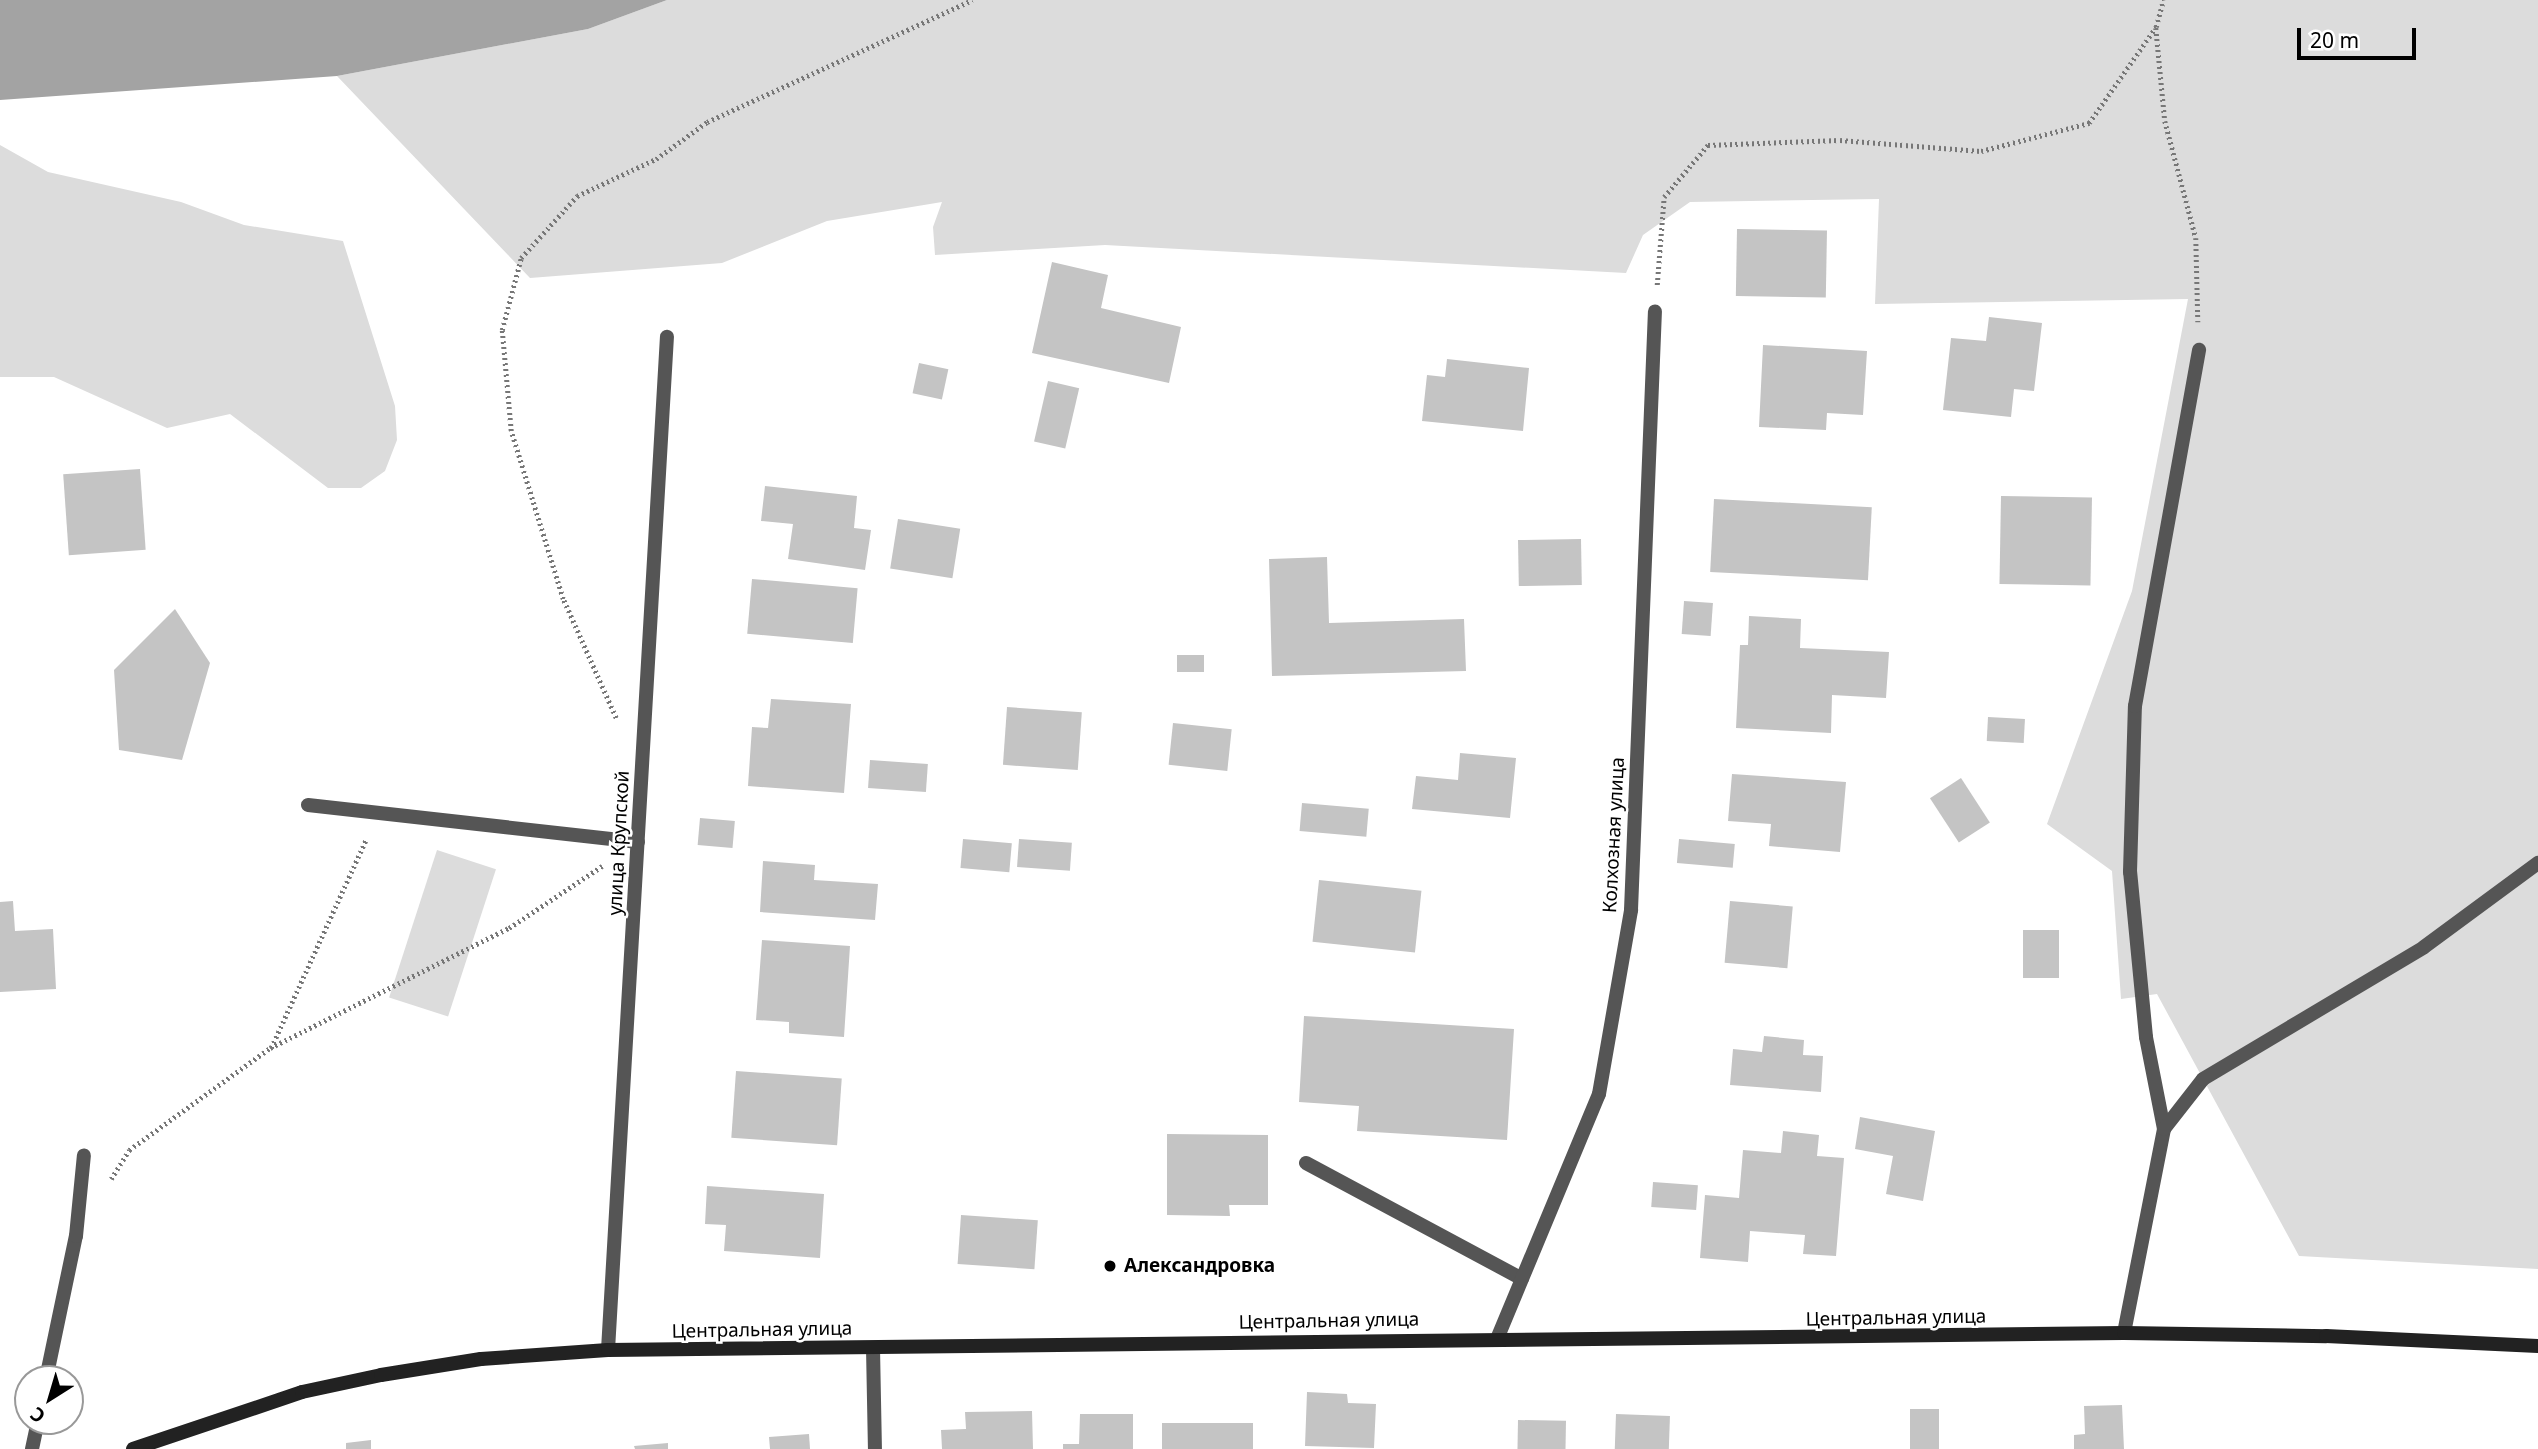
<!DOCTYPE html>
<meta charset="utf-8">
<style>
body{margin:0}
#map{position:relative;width:2538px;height:1449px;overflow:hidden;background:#fff;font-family:"Noto Sans",sans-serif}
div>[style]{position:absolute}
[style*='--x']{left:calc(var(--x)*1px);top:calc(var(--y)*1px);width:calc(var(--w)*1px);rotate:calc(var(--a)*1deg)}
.green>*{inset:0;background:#dcdcdc;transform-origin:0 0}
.water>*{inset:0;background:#a3a3a3}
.building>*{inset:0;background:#c4c4c4;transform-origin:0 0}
.path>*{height:4.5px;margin-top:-2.25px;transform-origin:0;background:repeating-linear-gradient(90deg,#777 0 2px,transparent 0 5.5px)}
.lane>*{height:14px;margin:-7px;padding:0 7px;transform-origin:7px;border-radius:7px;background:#555}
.street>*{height:14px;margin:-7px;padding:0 7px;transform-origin:7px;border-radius:7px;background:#555}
.secondary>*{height:14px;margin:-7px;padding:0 7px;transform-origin:7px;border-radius:7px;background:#222}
.dots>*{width:19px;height:19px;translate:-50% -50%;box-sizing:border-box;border:4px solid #fff;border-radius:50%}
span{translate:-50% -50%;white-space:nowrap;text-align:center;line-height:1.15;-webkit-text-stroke:5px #fff;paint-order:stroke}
.street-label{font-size:19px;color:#000}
.poi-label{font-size:19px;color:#000;font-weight:700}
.left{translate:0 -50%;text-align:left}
.north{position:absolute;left:14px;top:1365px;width:70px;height:70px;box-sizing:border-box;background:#fff;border:2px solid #999;border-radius:50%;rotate:217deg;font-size:19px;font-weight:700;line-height:28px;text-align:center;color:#000}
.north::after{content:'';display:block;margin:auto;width:24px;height:32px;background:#000;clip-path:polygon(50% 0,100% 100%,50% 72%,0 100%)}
.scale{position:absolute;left:2297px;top:28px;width:119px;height:32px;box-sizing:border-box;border:4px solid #000;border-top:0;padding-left:9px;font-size:21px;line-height:24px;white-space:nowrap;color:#000;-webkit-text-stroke:5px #fff;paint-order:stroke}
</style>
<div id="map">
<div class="green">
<div style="clip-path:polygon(667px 0,2538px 0,2538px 1269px,2299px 1256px,2157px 994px,2121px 999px,2112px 871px,2047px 824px,2132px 591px,2188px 299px,1875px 304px,1879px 199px,1690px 202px,1643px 235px,1626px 273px,1105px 245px,935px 255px,933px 227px,942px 202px,827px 221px,722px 263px,530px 278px,337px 76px,588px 29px)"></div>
<div style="clip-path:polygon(0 145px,48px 172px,181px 202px,244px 225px,343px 241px,395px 406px,397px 440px,385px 471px,361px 488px,328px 488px,230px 414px,167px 428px,54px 377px,0 377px)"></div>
<div style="left:437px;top:850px;width:62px;height:155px;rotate:18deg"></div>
</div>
<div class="water">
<div style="clip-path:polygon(0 0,667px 0,588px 29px,337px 76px,0 100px)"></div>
</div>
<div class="building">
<div style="left:1737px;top:229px;width:90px;height:67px;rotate:1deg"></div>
<div style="clip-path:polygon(1052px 262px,1108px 275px,1101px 308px,1181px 327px,1169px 383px,1032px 353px)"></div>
<div style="clip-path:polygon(1989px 317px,2042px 323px,2034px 391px,2014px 389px,2011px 417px,1943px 410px,1951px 338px,1986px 341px)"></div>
<div style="clip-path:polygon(1763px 345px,1867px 351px,1863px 415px,1827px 413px,1826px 430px,1759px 427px)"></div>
<div style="clip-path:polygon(1447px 359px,1529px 368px,1523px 431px,1422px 421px,1427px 375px,1445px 377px)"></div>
<div style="left:919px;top:363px;width:30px;height:31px;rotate:12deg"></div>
<div style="left:1048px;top:381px;width:32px;height:62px;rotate:13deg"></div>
<div style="left:140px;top:469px;width:81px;height:77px;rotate:86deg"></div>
<div style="clip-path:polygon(765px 486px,857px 496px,854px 528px,871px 530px,865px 570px,788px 559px,793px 524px,761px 521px)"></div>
<div style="left:2001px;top:496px;width:91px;height:88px;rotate:1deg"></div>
<div style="left:1714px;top:499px;width:158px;height:73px;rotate:3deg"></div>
<div style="left:898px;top:519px;width:63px;height:50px;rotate:9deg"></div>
<div style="left:1581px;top:539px;width:46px;height:63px;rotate:89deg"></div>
<div style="clip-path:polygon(1327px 557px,1329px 623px,1464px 619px,1466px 671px,1272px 676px,1269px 559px)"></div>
<div style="left:752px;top:579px;width:106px;height:55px;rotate:5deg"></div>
<div style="left:1684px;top:601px;width:29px;height:33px;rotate:4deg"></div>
<div style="clip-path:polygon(175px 609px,210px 663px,182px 760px,119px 750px,114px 670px)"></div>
<div style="clip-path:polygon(1749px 616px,1801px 619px,1800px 648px,1889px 652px,1886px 698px,1832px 695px,1831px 733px,1736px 728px,1740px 645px,1748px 645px)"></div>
<div style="left:1204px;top:655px;width:17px;height:27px;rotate:90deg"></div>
<div style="clip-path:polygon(771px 699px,851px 704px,844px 793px,748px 786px,752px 727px,768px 728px)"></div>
<div style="left:1007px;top:707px;width:75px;height:58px;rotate:4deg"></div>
<div style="left:1988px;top:717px;width:37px;height:24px;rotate:3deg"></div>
<div style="left:1173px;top:723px;width:59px;height:42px;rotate:6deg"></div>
<div style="clip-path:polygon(1460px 753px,1516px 758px,1510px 818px,1412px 809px,1416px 776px,1458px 780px)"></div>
<div style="left:870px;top:760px;width:58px;height:28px;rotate:4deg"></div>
<div style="clip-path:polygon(1732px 774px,1846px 782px,1840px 852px,1769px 846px,1771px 824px,1728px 821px)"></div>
<div style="left:1961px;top:778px;width:53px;height:37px;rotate:57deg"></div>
<div style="left:1302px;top:803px;width:67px;height:28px;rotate:5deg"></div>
<div style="left:700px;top:818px;width:35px;height:27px;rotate:5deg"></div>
<div style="left:963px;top:839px;width:49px;height:29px;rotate:5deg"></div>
<div style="left:1019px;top:839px;width:53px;height:28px;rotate:4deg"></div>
<div style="left:1679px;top:839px;width:56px;height:24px;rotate:5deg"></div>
<div style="clip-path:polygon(763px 861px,815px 865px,814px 880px,878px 884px,875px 920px,760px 912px)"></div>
<div style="left:1319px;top:880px;width:103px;height:62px;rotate:6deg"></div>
<div style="clip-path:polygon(13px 901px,15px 931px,53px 929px,56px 989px,0 992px,0 902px)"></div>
<div style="left:1730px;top:901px;width:63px;height:62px;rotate:5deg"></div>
<div style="left:2023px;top:930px;width:36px;height:48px"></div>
<div style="clip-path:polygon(762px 940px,850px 946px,844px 1037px,789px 1033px,789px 1022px,756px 1020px)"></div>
<div style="clip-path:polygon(1304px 1016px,1514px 1029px,1507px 1140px,1357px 1131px,1359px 1106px,1299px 1102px)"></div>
<div style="clip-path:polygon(1764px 1036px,1804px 1040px,1803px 1055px,1823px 1056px,1821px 1092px,1730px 1085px,1733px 1049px,1762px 1052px)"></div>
<div style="left:736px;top:1071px;width:106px;height:67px;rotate:4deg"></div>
<div style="clip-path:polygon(1860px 1117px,1935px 1131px,1923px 1201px,1886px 1194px,1893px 1156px,1855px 1149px)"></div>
<div style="clip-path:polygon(1783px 1131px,1819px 1135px,1817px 1156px,1844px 1158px,1836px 1256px,1803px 1254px,1805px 1235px,1750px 1231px,1748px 1262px,1700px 1258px,1705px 1195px,1739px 1198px,1743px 1150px,1781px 1153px)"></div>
<div style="clip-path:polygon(1167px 1134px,1268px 1135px,1268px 1205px,1229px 1205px,1230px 1216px,1167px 1215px)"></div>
<div style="left:1653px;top:1182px;width:45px;height:25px;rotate:4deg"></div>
<div style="clip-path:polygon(707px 1186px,824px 1194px,820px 1258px,724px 1251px,726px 1225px,705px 1224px)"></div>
<div style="left:961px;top:1215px;width:77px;height:49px;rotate:4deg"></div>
<div style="clip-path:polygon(1307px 1392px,1347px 1394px,1348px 1403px,1376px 1404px,1374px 1448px,1305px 1446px)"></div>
<div style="clip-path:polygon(2122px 1405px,2124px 1449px,2074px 1449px,2074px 1435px,2085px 1434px,2084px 1406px)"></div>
<div style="left:1910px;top:1409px;width:29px;height:40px"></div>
<div style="clip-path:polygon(1032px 1411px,1033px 1449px,942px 1449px,941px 1430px,966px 1429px,965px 1412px)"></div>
<div style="clip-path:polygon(1080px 1414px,1133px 1414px,1133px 1449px,1063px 1449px,1063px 1444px,1079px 1444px)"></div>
<div style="left:1616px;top:1414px;width:54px;height:35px;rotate:2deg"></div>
<div style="left:1518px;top:1420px;width:48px;height:29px;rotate:1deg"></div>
<div style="left:1162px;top:1423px;width:91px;height:26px"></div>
<div style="clip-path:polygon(809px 1434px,810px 1449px,770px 1449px,769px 1437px)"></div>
<div style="clip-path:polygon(371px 1440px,371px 1449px,346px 1449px,346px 1443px)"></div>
<div style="clip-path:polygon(668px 1443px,668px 1449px,635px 1449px,634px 1446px)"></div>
</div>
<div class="path">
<div style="--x:2156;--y:28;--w:93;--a:84.5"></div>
<div style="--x:2165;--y:121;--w:121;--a:75.2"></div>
<div style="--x:2196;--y:238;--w:84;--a:88.6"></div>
<div style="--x:1657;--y:285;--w:88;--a:-85.5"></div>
<div style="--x:1664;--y:197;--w:68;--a:-49.8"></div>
<div style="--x:1708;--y:145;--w:132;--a:-2.2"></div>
<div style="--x:1840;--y:140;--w:141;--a:4.5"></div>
<div style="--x:1981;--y:151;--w:112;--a:-14.5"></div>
<div style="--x:2089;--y:123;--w:117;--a:-55.1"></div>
<div style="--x:2156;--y:27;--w:28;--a:-75"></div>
<div style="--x:616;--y:718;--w:130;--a:-114"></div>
<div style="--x:563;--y:599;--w:176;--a:-107.2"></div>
<div style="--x:511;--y:431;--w:101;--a:-95.1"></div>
<div style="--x:502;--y:330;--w:74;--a:-75.2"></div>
<div style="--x:521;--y:258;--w:84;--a:-47.9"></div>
<div style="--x:577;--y:196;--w:87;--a:-25.1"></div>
<div style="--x:656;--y:159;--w:63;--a:-36"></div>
<div style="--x:707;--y:122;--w:292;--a:-24.7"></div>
<div style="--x:271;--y:1048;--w:229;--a:-65.5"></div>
<div style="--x:111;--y:1179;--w:34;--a:-58"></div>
<div style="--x:129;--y:1150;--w:174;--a:-35.9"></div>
<div style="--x:270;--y:1048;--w:267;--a:-26.7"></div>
<div style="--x:509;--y:928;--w:112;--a:-33.7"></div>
</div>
<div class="lane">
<div style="--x:308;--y:805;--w:332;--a:6.4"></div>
<div style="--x:2164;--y:1129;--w:94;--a:-101.1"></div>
<div style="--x:2146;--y:1037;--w:166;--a:-95.5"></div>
<div style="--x:2130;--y:872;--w:166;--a:-88.3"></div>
<div style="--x:2135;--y:706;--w:362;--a:-79.8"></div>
<div style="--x:1306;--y:1163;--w:245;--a:28.2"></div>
<div style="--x:2124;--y:1333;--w:208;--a:-78.9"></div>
<div style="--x:2164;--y:1129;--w:63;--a:-52"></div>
<div style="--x:2203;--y:1079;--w:257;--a:-30.8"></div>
<div style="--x:2424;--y:947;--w:142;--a:-36.4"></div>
<div style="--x:46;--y:1379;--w:146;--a:-78.2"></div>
<div style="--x:76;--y:1236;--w:81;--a:-84.4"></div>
<div style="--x:32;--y:1449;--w:29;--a:-78"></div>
</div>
<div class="street">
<div style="--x:1497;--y:1339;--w:265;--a:-67.4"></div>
<div style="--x:1599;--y:1094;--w:187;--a:-80.1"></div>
<div style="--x:1631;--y:910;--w:599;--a:-87.71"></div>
<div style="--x:873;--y:1348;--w:101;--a:88.9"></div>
<div style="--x:608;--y:1350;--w:1015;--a:-86.67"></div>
</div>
<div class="secondary">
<div style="--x:133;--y:1449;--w:178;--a:-18.6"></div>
<div style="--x:302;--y:1392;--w:81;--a:-12.1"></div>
<div style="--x:381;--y:1375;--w:101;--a:-9.1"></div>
<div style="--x:481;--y:1359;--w:127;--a:-4.1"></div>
<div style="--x:608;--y:1350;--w:1516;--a:-0.64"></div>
<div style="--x:2124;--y:1333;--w:202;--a:0.9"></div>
<div style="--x:2326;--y:1336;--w:212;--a:2.7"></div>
</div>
<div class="dots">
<div style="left:1110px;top:1266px;background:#000"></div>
</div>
<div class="street-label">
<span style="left:1614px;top:835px;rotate:-87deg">Колхозная улица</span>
<span style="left:619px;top:843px;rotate:-87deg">улица Крупской</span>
<span style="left:1896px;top:1318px;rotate:-1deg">Центральная улица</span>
<span style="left:1329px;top:1321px;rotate:-1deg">Центральная улица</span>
<span style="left:762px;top:1330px;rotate:-1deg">Центральная улица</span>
</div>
<div class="poi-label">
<span class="left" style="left:1124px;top:1266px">Александровка</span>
</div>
<div class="north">С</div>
<div class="scale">20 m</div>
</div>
